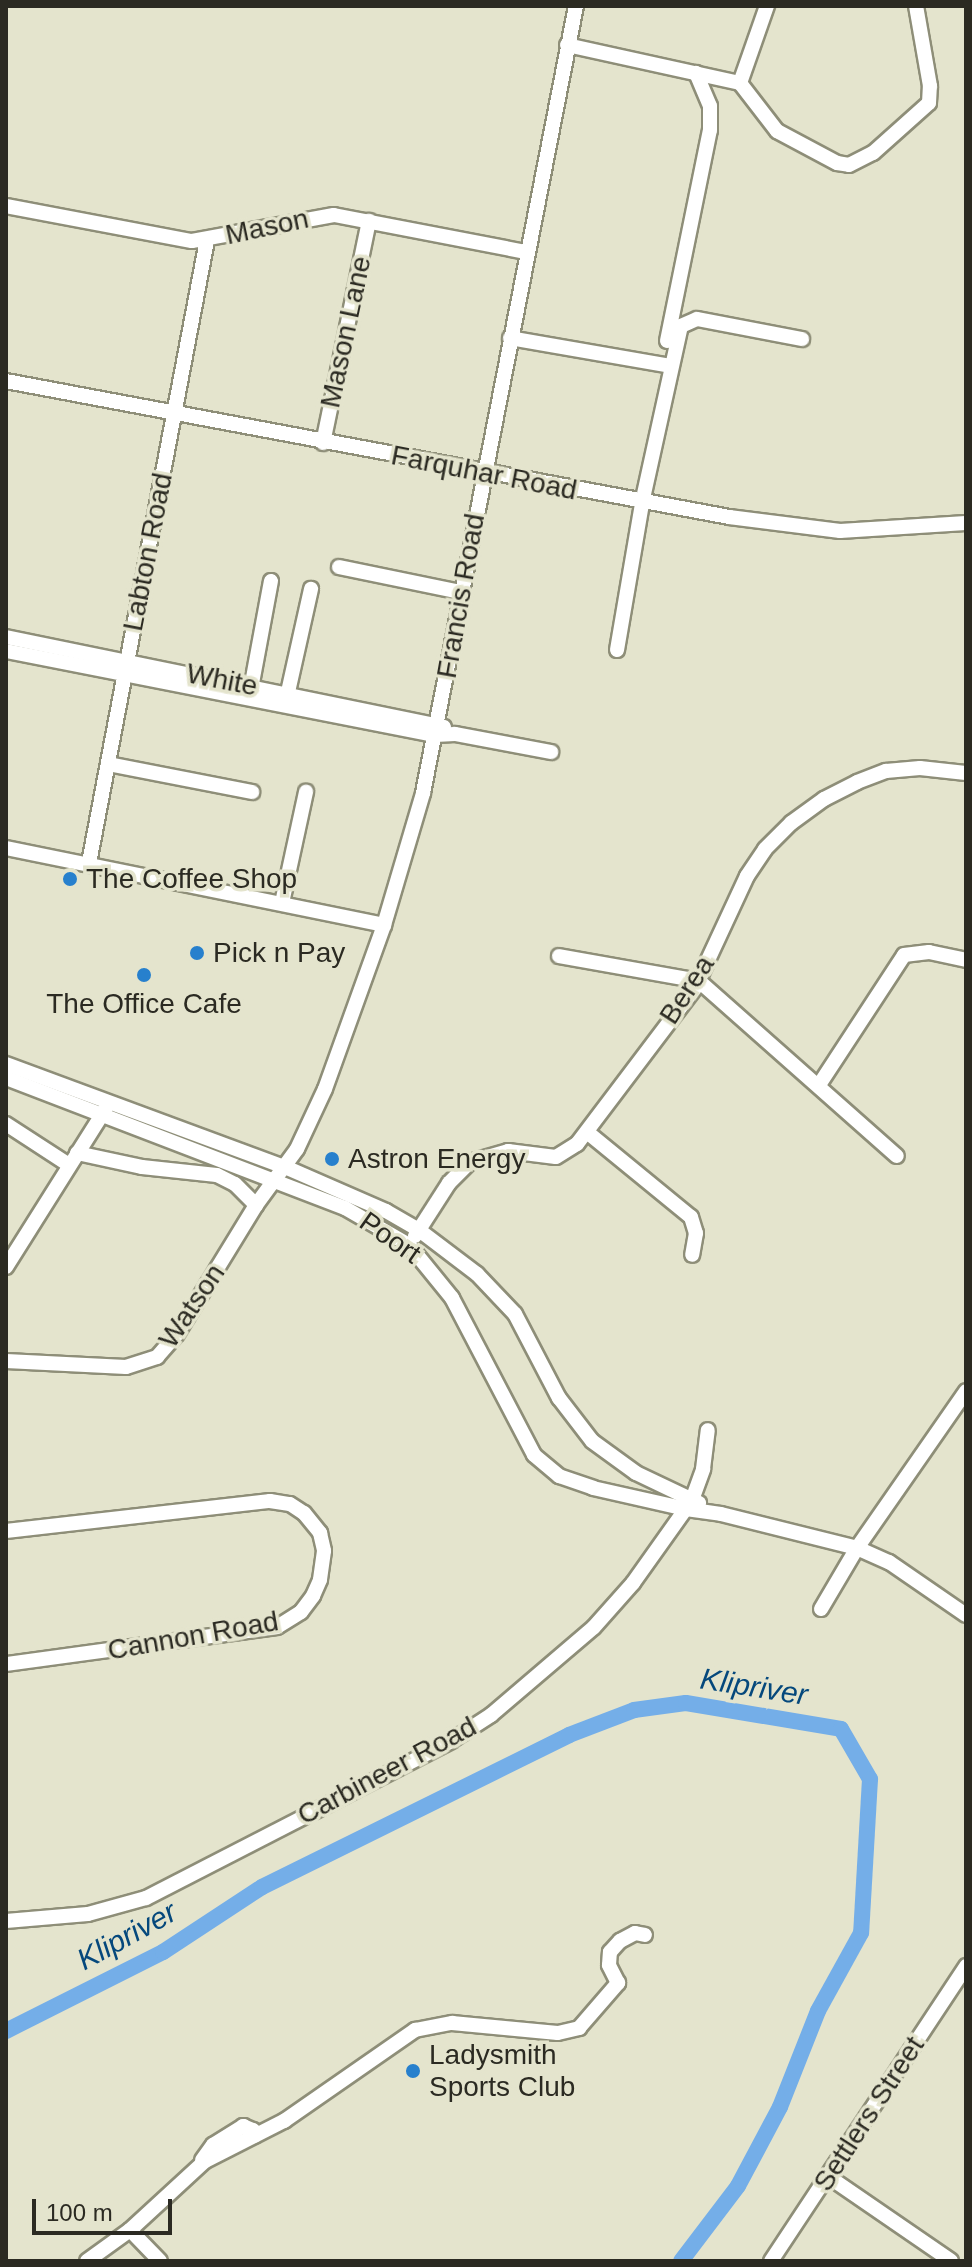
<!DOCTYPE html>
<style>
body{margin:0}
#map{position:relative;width:972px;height:2267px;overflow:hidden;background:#e4e4cd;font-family:Arial,sans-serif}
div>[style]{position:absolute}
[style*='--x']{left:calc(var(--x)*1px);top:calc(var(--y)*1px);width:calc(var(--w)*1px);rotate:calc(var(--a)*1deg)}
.river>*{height:16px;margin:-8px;padding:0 8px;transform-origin:8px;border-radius:8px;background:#74aee8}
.roads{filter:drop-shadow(2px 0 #8e8e78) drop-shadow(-2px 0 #8e8e78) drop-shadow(0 2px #8e8e78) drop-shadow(0 -2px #8e8e78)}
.minor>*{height:14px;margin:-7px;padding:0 7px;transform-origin:7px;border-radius:7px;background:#fff}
.dots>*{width:22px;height:22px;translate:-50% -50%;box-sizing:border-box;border:4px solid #e4e4cd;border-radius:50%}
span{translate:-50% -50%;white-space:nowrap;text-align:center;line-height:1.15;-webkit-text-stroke:7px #e4e4cd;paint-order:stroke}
.street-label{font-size:28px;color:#2b2a22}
.poi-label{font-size:28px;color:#2b2a22}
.left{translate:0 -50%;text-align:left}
.water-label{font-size:30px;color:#05487c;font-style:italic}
.frame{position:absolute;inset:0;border:8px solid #2b2a22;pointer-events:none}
.scale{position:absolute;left:32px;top:2199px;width:140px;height:36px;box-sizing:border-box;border:4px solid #2b2a22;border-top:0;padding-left:10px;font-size:24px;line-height:28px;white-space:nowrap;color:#2b2a22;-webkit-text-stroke:6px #e4e4cd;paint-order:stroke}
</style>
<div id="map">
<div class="river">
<div style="--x:6;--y:2031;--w:176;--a:-26.7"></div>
<div style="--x:163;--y:1952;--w:118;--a:-33.3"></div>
<div style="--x:262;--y:1887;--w:343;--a:-26.3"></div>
<div style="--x:569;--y:1735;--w:70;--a:-21"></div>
<div style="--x:634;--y:1710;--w:52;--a:-7.7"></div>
<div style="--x:686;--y:1703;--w:157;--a:9.5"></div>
<div style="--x:841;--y:1729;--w:58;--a:59.9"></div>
<div style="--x:870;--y:1779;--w:154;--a:93.3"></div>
<div style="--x:861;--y:1933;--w:89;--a:118.9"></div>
<div style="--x:818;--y:2011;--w:103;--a:111.6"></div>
<div style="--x:780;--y:2107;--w:89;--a:118"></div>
<div style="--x:738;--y:2186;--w:94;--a:127.2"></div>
</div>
<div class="roads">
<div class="minor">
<div style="--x:567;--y:45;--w:177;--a:12.4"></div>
<div style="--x:740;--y:83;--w:61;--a:52.4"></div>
<div style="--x:777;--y:131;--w:68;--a:28.1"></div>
<div style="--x:837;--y:163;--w:12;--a:9"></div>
<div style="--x:849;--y:165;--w:27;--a:-27"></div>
<div style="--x:873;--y:153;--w:75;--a:-41.8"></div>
<div style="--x:929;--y:103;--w:17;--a:-87"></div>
<div style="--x:930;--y:86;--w:81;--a:-99.9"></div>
<div style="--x:740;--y:83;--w:82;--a:-70.7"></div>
<div style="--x:6;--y:206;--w:189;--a:10.7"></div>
<div style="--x:192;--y:241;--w:144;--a:-10.4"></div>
<div style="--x:334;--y:215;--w:197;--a:10.9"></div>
<div style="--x:510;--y:338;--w:163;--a:9.9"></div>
<div style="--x:667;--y:341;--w:215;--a:-78.5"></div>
<div style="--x:710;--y:130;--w:24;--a:-90"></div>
<div style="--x:710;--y:106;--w:36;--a:-113"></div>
<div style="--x:6;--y:381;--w:736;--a:10.65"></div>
<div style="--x:729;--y:517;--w:112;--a:7.2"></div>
<div style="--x:840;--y:531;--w:126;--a:-3.6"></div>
<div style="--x:323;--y:443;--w:227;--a:-78.3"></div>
<div style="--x:339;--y:567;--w:125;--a:11.6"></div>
<div style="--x:6;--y:637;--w:447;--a:11.6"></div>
<div style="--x:617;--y:650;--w:149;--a:-80.3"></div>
<div style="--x:642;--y:503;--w:181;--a:-77.6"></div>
<div style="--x:681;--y:326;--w:17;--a:-24"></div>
<div style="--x:697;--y:319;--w:107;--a:10.8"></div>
<div style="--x:6;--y:651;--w:437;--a:11.1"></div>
<div style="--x:435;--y:735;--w:20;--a:-3"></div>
<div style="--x:455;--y:734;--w:98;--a:10.6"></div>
<div style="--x:250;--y:694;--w:115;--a:-79.5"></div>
<div style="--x:286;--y:701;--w:115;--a:-77.4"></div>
<div style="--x:108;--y:764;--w:147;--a:11"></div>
<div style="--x:6;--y:848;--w:386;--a:11.5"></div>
<div style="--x:89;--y:863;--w:634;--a:-79.27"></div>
<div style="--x:282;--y:903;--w:114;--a:-77.8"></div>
<div style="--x:559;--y:956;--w:142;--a:10.1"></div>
<div style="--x:699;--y:981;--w:264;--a:41.5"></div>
<div style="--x:6;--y:1064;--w:297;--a:20.3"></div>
<div style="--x:285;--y:1167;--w:110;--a:23.5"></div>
<div style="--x:386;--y:1211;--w:38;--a:30"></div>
<div style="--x:419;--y:1230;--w:73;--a:37.2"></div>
<div style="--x:477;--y:1274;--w:55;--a:46.5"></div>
<div style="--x:515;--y:1314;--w:95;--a:62.4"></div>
<div style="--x:559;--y:1398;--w:54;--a:52.5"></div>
<div style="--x:592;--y:1441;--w:54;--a:36"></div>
<div style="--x:636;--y:1473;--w:70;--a:25.5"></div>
<div style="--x:6;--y:1078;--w:363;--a:21"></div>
<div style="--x:345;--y:1208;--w:74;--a:30"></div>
<div style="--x:409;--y:1245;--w:68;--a:50.9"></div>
<div style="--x:452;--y:1298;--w:177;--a:62.4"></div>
<div style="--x:534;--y:1455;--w:33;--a:40"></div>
<div style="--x:559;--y:1476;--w:36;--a:19"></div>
<div style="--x:593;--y:1488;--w:95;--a:12.7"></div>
<div style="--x:686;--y:1509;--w:35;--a:8"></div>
<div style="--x:721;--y:1514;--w:140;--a:14"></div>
<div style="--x:857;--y:1548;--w:35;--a:24"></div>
<div style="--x:889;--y:1562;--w:93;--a:34.5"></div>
<div style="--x:819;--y:1085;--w:155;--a:-56.8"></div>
<div style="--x:904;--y:955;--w:25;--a:-7"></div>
<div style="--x:929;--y:952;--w:38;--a:12"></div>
<div style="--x:6;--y:1124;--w:75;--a:33.1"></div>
<div style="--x:587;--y:1132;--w:134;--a:39.3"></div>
<div style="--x:691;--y:1217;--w:17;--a:73"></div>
<div style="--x:696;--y:1233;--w:22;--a:100"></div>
<div style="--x:77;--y:1153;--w:66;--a:12.2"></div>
<div style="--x:142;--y:1167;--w:75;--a:6.1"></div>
<div style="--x:217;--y:1175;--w:20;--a:27"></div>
<div style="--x:235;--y:1184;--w:30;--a:45"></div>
<div style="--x:415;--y:1236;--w:63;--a:-57.3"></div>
<div style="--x:449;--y:1183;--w:30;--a:-45"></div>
<div style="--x:470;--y:1162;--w:40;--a:-16"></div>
<div style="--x:508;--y:1151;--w:48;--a:7.1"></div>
<div style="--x:556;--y:1157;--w:25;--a:-32"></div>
<div style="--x:577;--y:1144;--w:196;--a:-52.9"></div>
<div style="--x:695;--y:988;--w:123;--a:-65.1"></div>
<div style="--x:747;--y:876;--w:32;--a:-56"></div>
<div style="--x:765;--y:849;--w:37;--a:-45"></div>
<div style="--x:791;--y:823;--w:41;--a:-36"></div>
<div style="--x:824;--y:799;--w:37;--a:-27"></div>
<div style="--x:857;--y:782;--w:31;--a:-21"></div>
<div style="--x:886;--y:771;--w:34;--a:-5"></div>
<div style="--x:920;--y:768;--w:46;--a:6.2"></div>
<div style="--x:6;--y:1267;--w:186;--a:-57.8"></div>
<div style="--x:6;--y:1361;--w:120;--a:2.9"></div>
<div style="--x:126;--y:1367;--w:33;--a:-18"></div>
<div style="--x:157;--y:1357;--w:30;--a:-49"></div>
<div style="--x:177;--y:1334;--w:151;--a:-58.5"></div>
<div style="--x:256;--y:1205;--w:69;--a:-53.8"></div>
<div style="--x:297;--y:1149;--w:66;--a:-65"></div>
<div style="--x:325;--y:1089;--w:174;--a:-70.2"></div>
<div style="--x:384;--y:925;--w:138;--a:-73.5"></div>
<div style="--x:423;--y:793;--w:802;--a:-79"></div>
<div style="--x:6;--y:1531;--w:266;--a:-6.5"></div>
<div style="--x:270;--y:1501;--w:20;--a:9"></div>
<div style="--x:290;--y:1504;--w:17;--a:33"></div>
<div style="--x:304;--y:1513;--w:26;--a:51"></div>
<div style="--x:320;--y:1533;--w:18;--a:77"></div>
<div style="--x:324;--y:1551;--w:29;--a:98"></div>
<div style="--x:320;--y:1580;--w:17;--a:114"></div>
<div style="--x:313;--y:1596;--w:20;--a:127"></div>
<div style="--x:301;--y:1612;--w:28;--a:148"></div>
<div style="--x:277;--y:1627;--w:274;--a:172.2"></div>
<div style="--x:821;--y:1609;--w:71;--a:-59.5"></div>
<div style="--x:857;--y:1548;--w:191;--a:-55.2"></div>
<div style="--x:6;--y:1921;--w:82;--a:-4.9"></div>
<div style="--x:88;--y:1914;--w:60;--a:-15.4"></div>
<div style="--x:146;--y:1898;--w:343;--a:-27.2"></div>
<div style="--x:451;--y:1741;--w:48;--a:-33"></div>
<div style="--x:491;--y:1715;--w:135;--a:-40.5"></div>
<div style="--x:594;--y:1627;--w:59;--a:-48.4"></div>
<div style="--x:633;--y:1583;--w:102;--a:-54.6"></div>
<div style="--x:692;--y:1500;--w:33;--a:-70"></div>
<div style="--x:703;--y:1469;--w:39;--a:-83"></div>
<div style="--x:202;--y:2160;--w:19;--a:-54"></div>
<div style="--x:213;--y:2145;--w:36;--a:-32"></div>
<div style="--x:243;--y:2126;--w:11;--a:22"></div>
<div style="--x:253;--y:2130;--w:6;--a:72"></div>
<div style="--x:829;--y:2177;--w:148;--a:34.5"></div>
<div style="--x:130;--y:2230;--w:43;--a:45.9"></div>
<div style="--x:87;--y:2261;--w:53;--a:-35.8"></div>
<div style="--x:130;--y:2230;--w:102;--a:-42.6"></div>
<div style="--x:205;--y:2161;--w:89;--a:-26.9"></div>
<div style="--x:284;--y:2121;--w:160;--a:-34.8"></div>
<div style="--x:415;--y:2030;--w:38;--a:-11"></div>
<div style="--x:452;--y:2023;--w:106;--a:5.4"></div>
<div style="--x:558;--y:2033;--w:22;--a:-13"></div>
<div style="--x:579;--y:2028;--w:60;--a:-49.1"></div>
<div style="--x:618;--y:1983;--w:20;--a:-117"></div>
<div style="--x:609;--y:1965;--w:13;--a:-86"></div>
<div style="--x:610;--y:1952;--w:15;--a:-48"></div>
<div style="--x:620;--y:1941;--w:17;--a:-28"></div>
<div style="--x:635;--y:1933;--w:10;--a:11"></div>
<div style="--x:771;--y:2261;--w:354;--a:-56.5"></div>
</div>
</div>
<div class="dots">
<div style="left:70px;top:879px;background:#2780cd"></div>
<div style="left:197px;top:953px;background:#2780cd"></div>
<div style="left:144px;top:975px;background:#2780cd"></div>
<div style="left:332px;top:1159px;background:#2780cd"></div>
<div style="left:413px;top:2071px;background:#2780cd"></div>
</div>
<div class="street-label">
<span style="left:267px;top:227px;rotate:-12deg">Mason</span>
<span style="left:346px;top:332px;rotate:-78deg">Mason Lane</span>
<span style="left:484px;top:473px;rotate:11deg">Farquhar Road</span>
<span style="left:148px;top:552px;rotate:-79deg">Labton Road</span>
<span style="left:461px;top:596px;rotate:-80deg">Francis Road</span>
<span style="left:222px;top:680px;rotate:11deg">White</span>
<span style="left:687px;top:990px;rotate:-57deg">Berea</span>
<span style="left:390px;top:1238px;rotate:35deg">Poort</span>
<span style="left:192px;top:1306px;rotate:-56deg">Watson</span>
<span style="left:193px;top:1636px;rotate:-10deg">Cannon Road</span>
<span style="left:387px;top:1771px;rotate:-28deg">Carbineer Road</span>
<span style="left:869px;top:2114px;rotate:-57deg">Settlers Street</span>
</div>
<div class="poi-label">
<span class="left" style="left:86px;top:879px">The Coffee Shop</span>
<span class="left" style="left:213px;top:953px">Pick n Pay</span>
<span style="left:144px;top:1004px">The Office Cafe</span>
<span class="left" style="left:348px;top:1159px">Astron Energy</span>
<span class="left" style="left:429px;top:2071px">Ladysmith<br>Sports Club</span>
</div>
<div class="water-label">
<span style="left:754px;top:1687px;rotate:9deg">Klipriver</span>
<span style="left:127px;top:1936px;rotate:-29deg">Klipriver</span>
</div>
<div class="frame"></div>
<div class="scale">100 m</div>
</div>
